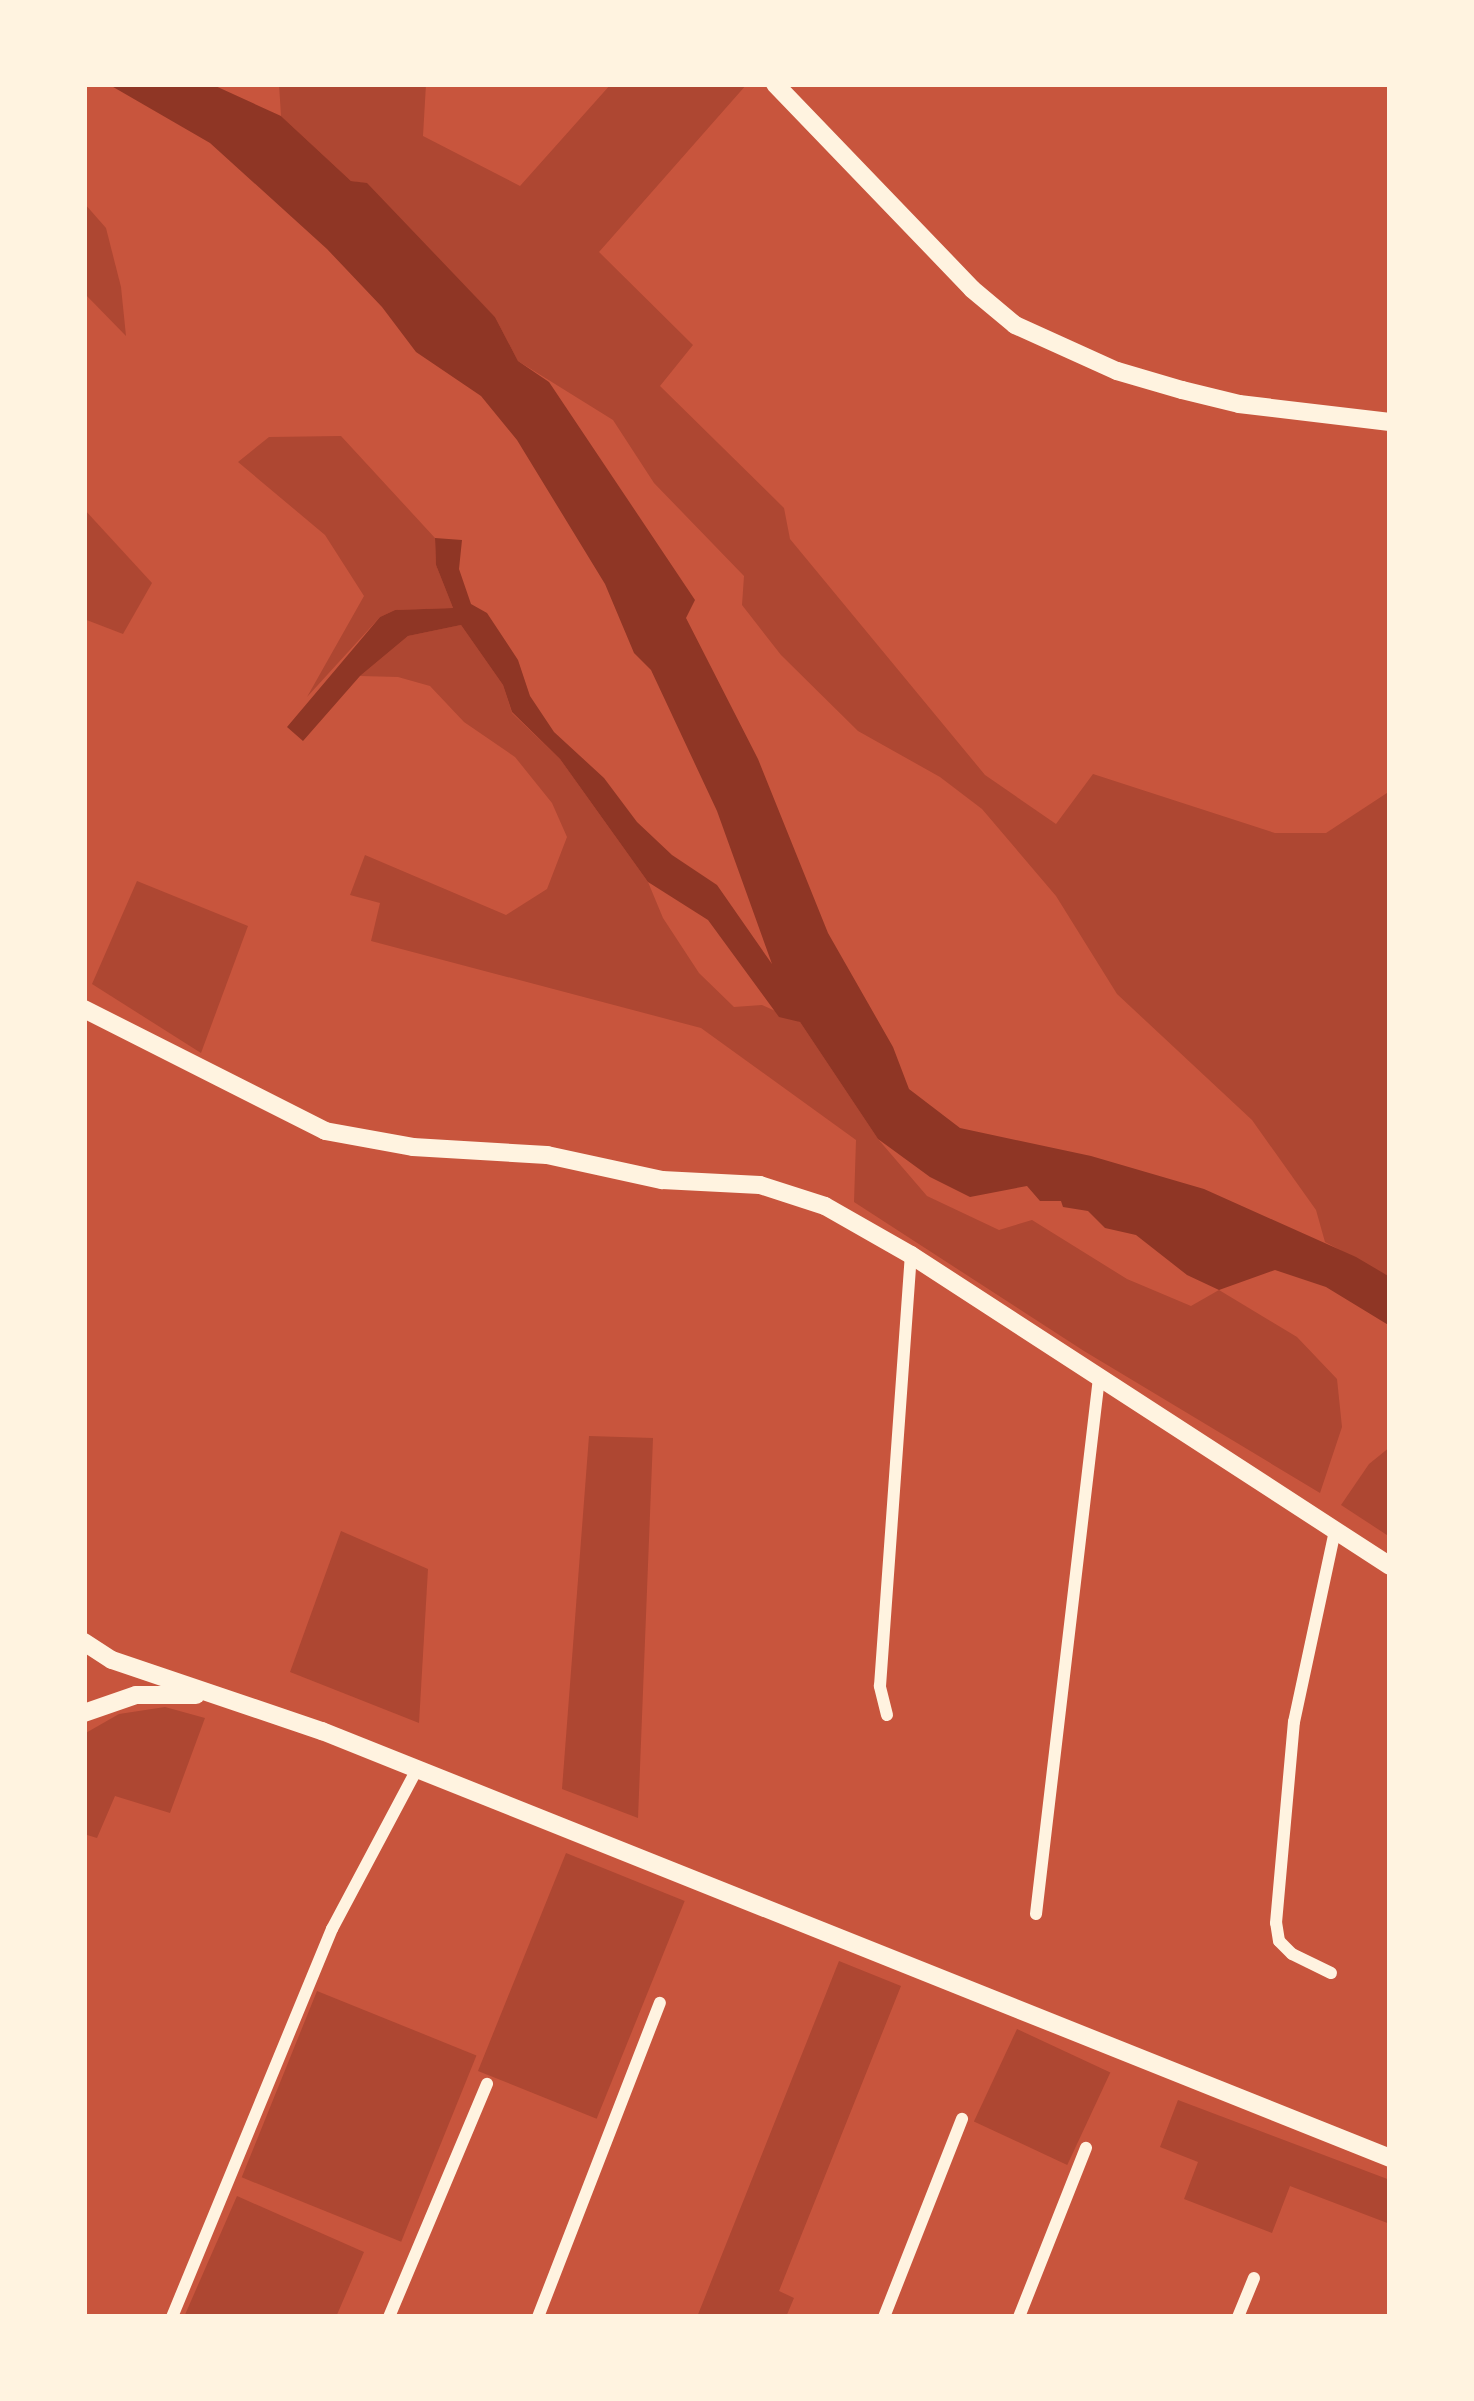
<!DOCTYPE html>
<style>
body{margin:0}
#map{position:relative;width:1474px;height:2401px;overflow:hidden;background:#c8553d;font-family:"PT Serif",serif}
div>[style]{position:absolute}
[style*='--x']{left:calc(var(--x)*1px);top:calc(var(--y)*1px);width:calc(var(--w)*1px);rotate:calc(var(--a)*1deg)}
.green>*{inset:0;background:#ae4732;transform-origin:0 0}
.water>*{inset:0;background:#8f3625}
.minor>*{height:12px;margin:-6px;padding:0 6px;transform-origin:6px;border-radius:6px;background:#fff3e0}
.tertiary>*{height:18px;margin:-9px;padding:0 9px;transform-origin:9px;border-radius:9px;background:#fff3e0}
span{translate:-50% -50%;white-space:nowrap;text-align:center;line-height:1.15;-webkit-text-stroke:12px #fff3e0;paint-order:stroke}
.frame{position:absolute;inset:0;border:87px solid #fff3e0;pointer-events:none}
</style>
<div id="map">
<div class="green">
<div style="clip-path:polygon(279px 84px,426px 84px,423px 136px,520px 186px,611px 84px,747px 84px,599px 252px,693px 345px,660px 386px,784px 508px,790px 539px,985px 775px,1056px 824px,1093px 774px,1275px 833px,1326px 833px,1390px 791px,1390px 1277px,1325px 1242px,1316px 1210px,1252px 1120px,1117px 994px,1056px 896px,982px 809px,940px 777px,858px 731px,781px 655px,742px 605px,744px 576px,654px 483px,613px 420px,518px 361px,495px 317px,363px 183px,351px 181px,281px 116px)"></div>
<div style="clip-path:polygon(84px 203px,106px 228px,121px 287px,126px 336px,84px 293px)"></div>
<div style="clip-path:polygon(341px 436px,435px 538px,436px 565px,453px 608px,395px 610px,380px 617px,307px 697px,364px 596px,325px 535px,238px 462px,269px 437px)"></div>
<div style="clip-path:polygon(84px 509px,152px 583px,123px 634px,84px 619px)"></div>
<div style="clip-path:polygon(461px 625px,503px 685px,512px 713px,560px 759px,648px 882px,663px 918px,699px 973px,734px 1007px,762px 1005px,800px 1022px,878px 1139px,927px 1196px,999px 1230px,1032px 1220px,1127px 1279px,1191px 1306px,1219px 1290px,1297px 1337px,1337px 1379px,1342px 1427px,1320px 1493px,1084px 1351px,854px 1202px,856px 1140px,701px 1028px,371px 941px,380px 903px,350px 895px,365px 855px,506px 915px,547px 889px,567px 837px,552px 803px,515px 757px,464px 722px,430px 686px,398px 677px,360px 676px,408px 636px)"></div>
<div style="clip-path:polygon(137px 881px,248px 926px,201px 1053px,92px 984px)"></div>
<div style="clip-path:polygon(589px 1436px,653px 1438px,638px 1818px,562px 1789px)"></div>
<div style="clip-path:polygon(1390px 1447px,1390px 1537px,1341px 1505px,1369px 1464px)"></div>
<div style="clip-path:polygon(341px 1531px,428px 1569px,419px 1723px,290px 1672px)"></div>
<div style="clip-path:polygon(165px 1707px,205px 1718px,170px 1813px,115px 1796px,97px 1838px,84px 1834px,84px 1734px,119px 1714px)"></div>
<div style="left:566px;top:1853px;width:128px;height:235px;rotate:22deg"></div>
<div style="clip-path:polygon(839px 1961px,901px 1986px,779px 2291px,794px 2298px,786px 2317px,697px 2317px)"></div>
<div style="left:317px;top:1991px;width:172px;height:201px;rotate:22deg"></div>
<div style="left:1017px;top:2029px;width:103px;height:102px;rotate:25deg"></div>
<div style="clip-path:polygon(1178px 2100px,1390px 2180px,1390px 2224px,1290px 2186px,1272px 2233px,1184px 2199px,1198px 2162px,1160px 2147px)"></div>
<div style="clip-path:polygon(237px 2196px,364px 2252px,336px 2317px,184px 2317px)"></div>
</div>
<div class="water">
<div style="clip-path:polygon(108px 84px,211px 84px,281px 116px,351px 181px,367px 183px,495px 317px,518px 361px,549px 382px,695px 600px,686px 618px,758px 759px,828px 933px,893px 1047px,909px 1089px,960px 1128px,1091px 1156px,1204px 1189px,1356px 1257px,1390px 1277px,1390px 1326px,1326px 1287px,1275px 1270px,1219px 1290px,1187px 1275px,1136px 1235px,1105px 1228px,1088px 1211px,1063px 1207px,1061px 1201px,1040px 1201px,1027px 1186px,970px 1197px,930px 1177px,878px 1139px,800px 1022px,779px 1017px,708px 920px,648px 882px,560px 759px,512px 712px,503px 685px,461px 625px,408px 636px,360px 676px,303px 741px,287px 727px,380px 617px,395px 610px,453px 608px,436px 565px,435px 538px,462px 540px,459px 569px,471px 604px,487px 613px,518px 660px,530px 696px,554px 732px,604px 778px,637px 822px,672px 855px,717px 885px,772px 964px,717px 811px,651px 670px,634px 653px,605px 584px,517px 440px,481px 396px,416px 352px,382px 307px,327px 249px,210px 143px)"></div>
</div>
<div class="minor">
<div style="--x:887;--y:1715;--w:30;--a:-104"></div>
<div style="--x:880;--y:1686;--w:432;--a:-85.9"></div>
<div style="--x:1036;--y:1914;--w:540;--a:-83.3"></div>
<div style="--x:1331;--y:1973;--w:43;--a:-154"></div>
<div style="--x:1292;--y:1954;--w:18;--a:-135"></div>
<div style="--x:1279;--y:1941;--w:18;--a:-99"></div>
<div style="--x:1276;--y:1923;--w:202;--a:-84.9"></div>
<div style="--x:1294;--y:1722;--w:196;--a:-77.9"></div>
<div style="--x:172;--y:2317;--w:420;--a:-67.6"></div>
<div style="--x:332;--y:1929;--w:181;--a:-62"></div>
<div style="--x:389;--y:2317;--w:253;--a:-67.2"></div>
<div style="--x:538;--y:2317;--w:337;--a:-68.8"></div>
<div style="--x:884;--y:2317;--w:213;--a:-68.5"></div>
<div style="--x:1019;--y:2317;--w:182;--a:-68.4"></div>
<div style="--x:1238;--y:2317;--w:42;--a:-67.7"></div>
</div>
<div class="tertiary">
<div style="--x:775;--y:84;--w:284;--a:46.1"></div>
<div style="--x:972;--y:289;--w:56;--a:39.9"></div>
<div style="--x:1015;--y:325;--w:112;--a:24.3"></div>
<div style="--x:1117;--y:371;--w:68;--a:16.3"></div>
<div style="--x:1182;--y:390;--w:59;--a:13.8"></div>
<div style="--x:1239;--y:404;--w:152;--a:6.8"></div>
<div style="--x:84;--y:1009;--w:270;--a:26.8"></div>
<div style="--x:325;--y:1131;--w:89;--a:10.3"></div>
<div style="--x:413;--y:1147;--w:134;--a:3.4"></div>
<div style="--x:547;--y:1155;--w:118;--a:12.3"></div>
<div style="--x:662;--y:1180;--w:98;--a:2.9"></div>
<div style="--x:760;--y:1185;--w:68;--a:17.9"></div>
<div style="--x:825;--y:1206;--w:99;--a:29.7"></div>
<div style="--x:911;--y:1255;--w:571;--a:32.99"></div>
<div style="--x:84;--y:1642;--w:33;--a:33"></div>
<div style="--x:112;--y:1660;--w:222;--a:18.7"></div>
<div style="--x:322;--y:1731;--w:1150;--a:21.79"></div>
<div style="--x:84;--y:1713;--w:55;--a:-19.1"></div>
<div style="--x:136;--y:1695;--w:60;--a:0"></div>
</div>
<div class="frame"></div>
</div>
